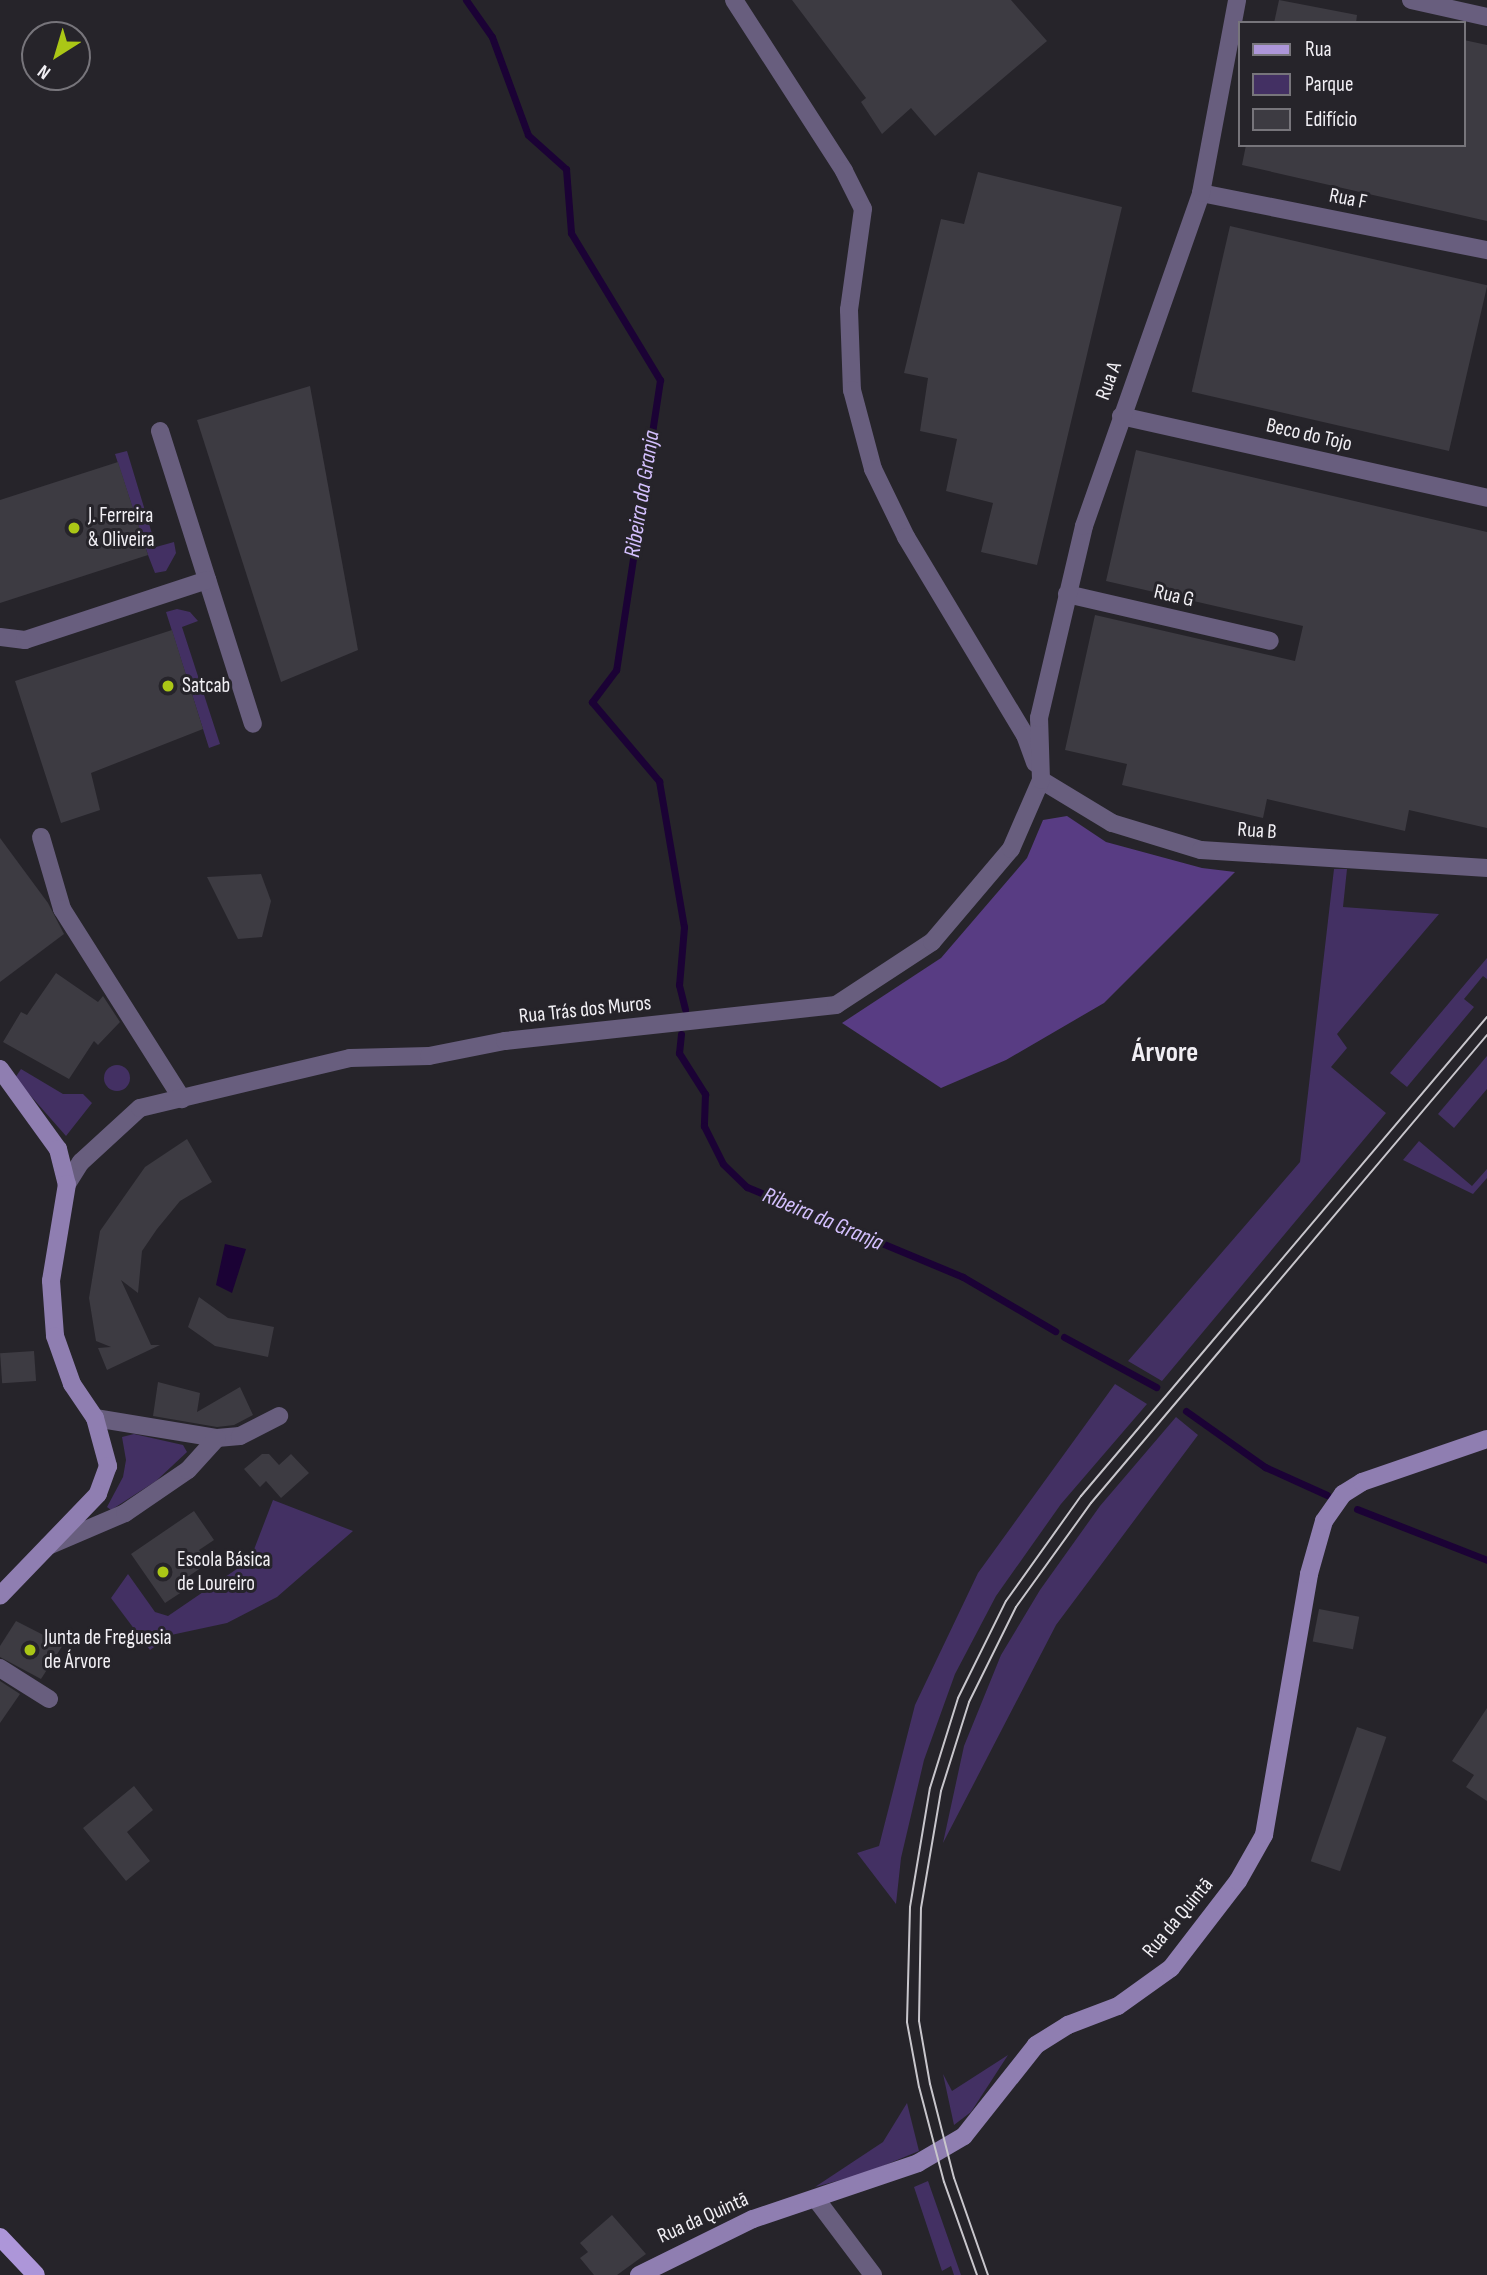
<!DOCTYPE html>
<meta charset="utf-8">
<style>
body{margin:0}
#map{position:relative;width:1487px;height:2275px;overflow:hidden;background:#26242a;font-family:"Sofia Sans Condensed",sans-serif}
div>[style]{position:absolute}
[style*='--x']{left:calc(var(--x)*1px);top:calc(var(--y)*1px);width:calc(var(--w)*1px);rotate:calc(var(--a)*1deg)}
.green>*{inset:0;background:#433063}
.round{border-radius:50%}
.forest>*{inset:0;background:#583c83}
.water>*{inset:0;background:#1b0235}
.stream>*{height:7px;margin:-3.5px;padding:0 3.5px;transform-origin:3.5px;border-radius:3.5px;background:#1b0235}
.building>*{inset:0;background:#3d3b42;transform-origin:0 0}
.street>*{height:18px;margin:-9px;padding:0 9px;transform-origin:9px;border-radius:9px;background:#685e7e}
.secondary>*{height:18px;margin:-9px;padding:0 9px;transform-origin:9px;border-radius:9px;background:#8f7eb1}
.primary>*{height:18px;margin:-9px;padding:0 9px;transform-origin:9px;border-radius:9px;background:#ad96d9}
.tram>*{height:2px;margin:-1px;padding:0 1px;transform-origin:1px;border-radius:1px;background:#c8c6cc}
.dots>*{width:19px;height:19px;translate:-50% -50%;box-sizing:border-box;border:4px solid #26242a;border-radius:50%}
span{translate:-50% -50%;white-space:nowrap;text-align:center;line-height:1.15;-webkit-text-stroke:6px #26242a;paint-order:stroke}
.street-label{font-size:21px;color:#f1eff4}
.poi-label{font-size:21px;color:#f1eff4}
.left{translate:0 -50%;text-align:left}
.water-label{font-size:23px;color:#d4c0fe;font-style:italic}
.district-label{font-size:28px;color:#f1eff4;font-weight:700}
.legend{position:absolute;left:1238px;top:21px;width:228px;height:126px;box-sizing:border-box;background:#26242a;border:2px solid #77757b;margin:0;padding:9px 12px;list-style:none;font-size:21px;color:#f1eff4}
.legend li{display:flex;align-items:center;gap:14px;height:35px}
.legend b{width:35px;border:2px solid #77757b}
.north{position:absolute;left:21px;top:21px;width:70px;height:70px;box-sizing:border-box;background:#26242a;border:2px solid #77757b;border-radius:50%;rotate:217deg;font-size:19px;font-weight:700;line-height:28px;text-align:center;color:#f1eff4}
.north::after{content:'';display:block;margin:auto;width:24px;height:32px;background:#abc716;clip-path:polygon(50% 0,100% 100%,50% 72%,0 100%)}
</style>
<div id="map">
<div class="green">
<div style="clip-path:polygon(127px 451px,156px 547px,174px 542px,176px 553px,166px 571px,155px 573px,148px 555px,115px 454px)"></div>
<div style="clip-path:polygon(177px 609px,190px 612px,198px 621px,182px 627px,220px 744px,209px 748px,166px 612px)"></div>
<div style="clip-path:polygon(1334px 869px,1347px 869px,1343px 907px,1439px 914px,1337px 1034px,1347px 1048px,1331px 1067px,1386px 1113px,1162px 1381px,1128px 1361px,1300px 1162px)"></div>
<div style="clip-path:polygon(1487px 958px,1487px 979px,1483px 976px,1464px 999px,1474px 1007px,1407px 1087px,1390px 1073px)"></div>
<div style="clip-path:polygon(1487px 1056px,1487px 1089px,1454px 1128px,1438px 1114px)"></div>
<div class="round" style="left:104px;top:1065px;width:26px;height:26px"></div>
<div style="clip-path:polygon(21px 1069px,63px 1094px,83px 1094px,92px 1103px,66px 1136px,15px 1078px)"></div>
<div style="clip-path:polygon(1419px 1141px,1472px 1186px,1487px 1169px,1487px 1178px,1473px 1194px,1403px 1160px)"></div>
<div style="clip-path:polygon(1115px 1384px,1147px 1404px,1061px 1504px,996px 1596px,955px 1674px,924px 1760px,901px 1858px,896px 1904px,857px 1853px,879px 1846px,915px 1705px,978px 1573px)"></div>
<div style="clip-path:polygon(1176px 1417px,1198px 1435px,1056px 1625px,943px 1843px,964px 1746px,1001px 1655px,1040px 1590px,1100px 1506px)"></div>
<div style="clip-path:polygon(134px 1434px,183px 1445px,187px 1452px,156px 1481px,111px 1510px,107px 1507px,123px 1477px,126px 1460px,122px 1437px)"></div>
<div style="clip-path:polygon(273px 1500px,353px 1531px,277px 1597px,227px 1623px,171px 1635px,150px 1650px,111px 1598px,128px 1574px,155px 1612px,168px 1616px,250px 1560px)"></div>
<div style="clip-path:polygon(1008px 2055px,971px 2112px,954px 2125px,943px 2074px,952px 2091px)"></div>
<div style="clip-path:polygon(907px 2103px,919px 2151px,866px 2173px,815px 2187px,883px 2142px)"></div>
<div style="clip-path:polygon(928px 2181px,961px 2275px,954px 2275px,951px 2266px,942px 2271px,914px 2187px)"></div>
</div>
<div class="forest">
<div style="clip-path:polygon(1067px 816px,1106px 842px,1202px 868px,1235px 872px,1104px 1003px,1006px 1060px,941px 1088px,842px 1023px,941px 958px,1027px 858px,1043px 820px)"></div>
</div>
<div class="water">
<div style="clip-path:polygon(225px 1244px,246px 1249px,232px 1293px,216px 1285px)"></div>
</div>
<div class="stream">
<div style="--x:466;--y:0;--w:45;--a:54.9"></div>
<div style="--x:492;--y:37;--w:104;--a:69.8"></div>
<div style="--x:528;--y:135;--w:51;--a:41.8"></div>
<div style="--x:566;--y:169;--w:64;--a:85.5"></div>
<div style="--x:571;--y:233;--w:172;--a:58.8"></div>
<div style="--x:660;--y:380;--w:293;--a:98.6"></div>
<div style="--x:616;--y:670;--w:40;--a:127"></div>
<div style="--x:592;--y:702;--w:104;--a:49.7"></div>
<div style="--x:659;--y:781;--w:148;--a:80.3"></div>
<div style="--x:684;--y:927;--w:58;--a:94.9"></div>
<div style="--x:679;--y:985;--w:25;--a:76"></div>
<div style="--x:681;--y:1034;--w:19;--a:96"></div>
<div style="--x:679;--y:1053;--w:49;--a:57.6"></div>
<div style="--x:705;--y:1094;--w:32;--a:92"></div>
<div style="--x:704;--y:1126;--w:42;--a:63.4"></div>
<div style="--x:723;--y:1164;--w:33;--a:44"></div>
<div style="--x:747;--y:1187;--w:234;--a:22.6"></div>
<div style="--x:963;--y:1277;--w:107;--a:30.4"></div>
<div style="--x:1064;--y:1337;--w:105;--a:28.5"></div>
<div style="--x:1186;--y:1411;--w:97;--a:35.3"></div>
<div style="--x:1265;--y:1467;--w:68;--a:24.3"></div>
<div style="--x:1357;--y:1509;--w:140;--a:21.4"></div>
</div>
<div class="building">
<div style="clip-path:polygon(792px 0,1011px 0,1047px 41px,935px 136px,911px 108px,882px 134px,861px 102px,866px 98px)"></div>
<div style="clip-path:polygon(1279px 0,1357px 15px,1356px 23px,1274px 23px)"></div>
<div style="clip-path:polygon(1464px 40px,1487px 45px,1487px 221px,1242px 165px,1246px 145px,1464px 145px)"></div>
<div style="clip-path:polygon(978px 172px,1122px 207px,1037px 565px,981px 552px,993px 503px,946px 491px,957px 439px,920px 431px,928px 378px,904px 373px,941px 219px,964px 224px)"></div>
<div style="left:1230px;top:226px;width:264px;height:170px;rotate:13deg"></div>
<div style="clip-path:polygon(310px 386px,358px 650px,281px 682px,197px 420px)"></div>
<div style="clip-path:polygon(1136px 450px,1487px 532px,1487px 828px,1409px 810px,1405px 831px,1267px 799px,1263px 818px,1122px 785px,1127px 764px,1065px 750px,1095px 615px,1295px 661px,1303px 626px,1106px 581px)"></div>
<div style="clip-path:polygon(118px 462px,148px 555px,0 603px,0 500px)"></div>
<div style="clip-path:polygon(172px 630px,203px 729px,91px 773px,100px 810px,61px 823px,15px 681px)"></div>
<div style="clip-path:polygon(0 838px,48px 903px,64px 934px,0 982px)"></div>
<div style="clip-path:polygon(261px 874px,271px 901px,262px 937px,238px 939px,207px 877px)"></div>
<div style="clip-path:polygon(56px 973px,98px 1002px,103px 996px,120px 1022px,98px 1045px,94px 1041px,69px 1079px,3px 1042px,21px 1012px,27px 1015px)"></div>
<div style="clip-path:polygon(187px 1139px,212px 1182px,180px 1201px,157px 1229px,142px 1251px,138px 1293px,121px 1280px,151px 1345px,160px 1345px,107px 1370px,98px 1348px,111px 1347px,96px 1341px,89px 1298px,100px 1231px,145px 1167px)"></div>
<div style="clip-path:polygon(199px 1297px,228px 1318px,274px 1327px,268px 1357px,215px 1346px,188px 1327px)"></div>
<div style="left:34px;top:1351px;width:30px;height:34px;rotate:86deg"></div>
<div style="clip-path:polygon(158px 1382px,200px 1393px,197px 1412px,240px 1387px,253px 1415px,234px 1425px,217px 1427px,153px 1416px)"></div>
<div style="clip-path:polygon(262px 1454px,269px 1454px,279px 1465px,291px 1454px,309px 1473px,281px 1498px,266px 1481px,260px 1487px,244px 1469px)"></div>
<div style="clip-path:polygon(194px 1511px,214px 1540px,199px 1550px,208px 1563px,189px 1576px,194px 1584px,165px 1603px,131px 1554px)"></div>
<div style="left:1319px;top:1609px;width:41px;height:33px;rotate:11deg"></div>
<div style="clip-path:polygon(16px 1621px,63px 1645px,41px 1679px,0 1657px,0 1646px)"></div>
<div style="clip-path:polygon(0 1681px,20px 1694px,0 1723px)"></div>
<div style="clip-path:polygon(1487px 1708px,1487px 1801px,1466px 1787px,1474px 1775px,1452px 1761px)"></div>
<div style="left:1357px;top:1727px;width:31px;height:142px;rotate:19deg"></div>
<div style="clip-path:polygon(134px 1786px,153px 1810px,127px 1832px,150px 1861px,126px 1881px,83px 1828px)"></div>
<div style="clip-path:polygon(612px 2215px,646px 2254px,617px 2275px,594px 2275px,580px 2258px,588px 2252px,580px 2243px)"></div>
</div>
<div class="street">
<div style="--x:734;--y:0;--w:203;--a:57.2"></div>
<div style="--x:844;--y:171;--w:42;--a:63.4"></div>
<div style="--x:863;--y:209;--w:102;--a:97.9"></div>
<div style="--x:849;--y:310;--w:80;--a:87.9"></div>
<div style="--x:852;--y:390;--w:82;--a:75.1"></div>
<div style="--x:873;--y:469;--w:76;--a:64.1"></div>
<div style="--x:906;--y:537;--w:231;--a:59"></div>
<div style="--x:1025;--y:735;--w:30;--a:70"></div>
<div style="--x:1411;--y:0;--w:78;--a:12.6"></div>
<div style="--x:1201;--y:193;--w:292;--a:11.3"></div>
<div style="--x:1121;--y:416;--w:375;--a:12.6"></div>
<div style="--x:160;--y:431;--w:307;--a:72.4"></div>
<div style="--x:1067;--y:594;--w:208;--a:13"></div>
<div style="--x:0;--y:637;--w:25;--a:7"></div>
<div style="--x:25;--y:640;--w:192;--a:-18.2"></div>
<div style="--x:1041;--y:780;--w:83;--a:31.2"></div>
<div style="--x:1112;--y:823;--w:93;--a:16.9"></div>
<div style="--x:1201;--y:850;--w:287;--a:3.6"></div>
<div style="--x:41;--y:837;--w:75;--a:73.7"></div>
<div style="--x:62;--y:909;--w:225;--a:57.7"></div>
<div style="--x:67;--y:1184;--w:26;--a:-58"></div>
<div style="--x:81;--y:1162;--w:80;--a:-42.5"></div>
<div style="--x:140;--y:1108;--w:216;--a:-13.4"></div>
<div style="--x:350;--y:1058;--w:79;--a:-1.5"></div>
<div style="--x:429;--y:1056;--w:77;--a:-11.2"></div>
<div style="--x:505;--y:1041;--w:333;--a:-6.2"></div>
<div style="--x:836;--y:1005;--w:115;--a:-33.3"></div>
<div style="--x:932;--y:942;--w:122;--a:-49.7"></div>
<div style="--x:1011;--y:849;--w:75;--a:-66.5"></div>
<div style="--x:1041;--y:780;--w:62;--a:-91.8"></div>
<div style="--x:1039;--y:718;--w:197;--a:-76.8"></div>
<div style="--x:1084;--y:526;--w:353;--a:-70.6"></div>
<div style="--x:1201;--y:193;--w:196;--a:-79.4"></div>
<div style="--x:95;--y:1418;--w:124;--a:9.3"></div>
<div style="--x:217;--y:1438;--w:23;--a:-5"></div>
<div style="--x:240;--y:1436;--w:44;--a:-27.1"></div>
<div style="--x:48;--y:1546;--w:84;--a:-23.2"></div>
<div style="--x:125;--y:1513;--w:76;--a:-34.3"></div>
<div style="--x:188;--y:1470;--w:43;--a:-47.8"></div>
<div style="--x:0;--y:1668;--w:58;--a:32.3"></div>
<div style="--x:816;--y:2199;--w:95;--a:53.1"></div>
</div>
<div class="secondary">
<div style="--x:0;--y:1069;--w:99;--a:54.1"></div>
<div style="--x:58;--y:1149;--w:36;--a:76"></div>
<div style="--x:67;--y:1184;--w:98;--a:99.4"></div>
<div style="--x:51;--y:1281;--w:55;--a:85.8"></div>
<div style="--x:55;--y:1336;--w:51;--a:70.5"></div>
<div style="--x:72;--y:1384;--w:41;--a:55.9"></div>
<div style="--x:95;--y:1418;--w:50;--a:74.8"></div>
<div style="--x:108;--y:1466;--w:30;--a:110"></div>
<div style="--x:98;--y:1494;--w:141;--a:133.9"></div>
<div style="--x:639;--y:2275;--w:127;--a:-26.2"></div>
<div style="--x:753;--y:2219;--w:174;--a:-18.7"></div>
<div style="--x:918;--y:2163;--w:53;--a:-30.4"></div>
<div style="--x:964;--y:2136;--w:116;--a:-51.6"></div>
<div style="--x:1036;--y:2045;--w:38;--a:-32"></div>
<div style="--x:1068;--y:2025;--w:53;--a:-20.8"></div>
<div style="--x:1118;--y:2006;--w:65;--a:-35.6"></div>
<div style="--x:1171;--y:1968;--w:110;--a:-52.4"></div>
<div style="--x:1238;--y:1881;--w:53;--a:-60.5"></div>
<div style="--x:1264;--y:1835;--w:265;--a:-80.2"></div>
<div style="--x:1309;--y:1574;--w:55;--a:-74.2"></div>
<div style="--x:1324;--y:1521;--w:33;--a:-55"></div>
<div style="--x:1343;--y:1494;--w:22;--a:-32"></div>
<div style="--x:1362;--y:1482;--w:132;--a:-19"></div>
</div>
<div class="primary">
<div style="--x:0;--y:2237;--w:52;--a:46.5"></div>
</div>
<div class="tram">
<div style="--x:977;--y:2275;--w:99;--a:-109.5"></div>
<div style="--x:944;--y:2182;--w:98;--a:-104.7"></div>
<div style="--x:919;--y:2087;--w:66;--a:-100.5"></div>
<div style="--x:907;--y:2022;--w:115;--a:-88.5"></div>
<div style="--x:910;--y:1907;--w:121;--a:-80.5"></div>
<div style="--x:930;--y:1788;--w:94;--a:-72.7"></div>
<div style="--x:958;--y:1698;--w:108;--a:-63.7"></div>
<div style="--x:1006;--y:1601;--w:129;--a:-54.5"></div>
<div style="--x:1081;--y:1496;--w:628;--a:-49.72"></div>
<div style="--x:988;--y:2275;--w:103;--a:-109.3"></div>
<div style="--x:954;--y:2178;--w:97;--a:-104.3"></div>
<div style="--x:930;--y:2084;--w:64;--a:-99.9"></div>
<div style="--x:919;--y:2021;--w:113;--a:-89"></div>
<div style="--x:921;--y:1908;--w:119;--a:-80.3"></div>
<div style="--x:941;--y:1791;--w:93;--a:-72.5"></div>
<div style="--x:969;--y:1702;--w:106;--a:-63.7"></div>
<div style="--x:1016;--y:1607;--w:128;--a:-54.2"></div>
<div style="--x:1091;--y:1503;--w:613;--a:-49.76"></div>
</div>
<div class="dots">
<div style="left:74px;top:528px;background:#abc716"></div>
<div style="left:168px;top:686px;background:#abc716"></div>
<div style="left:163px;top:1572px;background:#abc716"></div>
<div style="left:30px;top:1650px;background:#abc716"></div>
</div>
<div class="street-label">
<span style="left:1348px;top:199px;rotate:11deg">Rua F</span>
<span style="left:1109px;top:381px;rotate:-70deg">Rua A</span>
<span style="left:1309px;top:435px;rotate:13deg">Beco do Tojo</span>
<span style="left:1174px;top:596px;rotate:13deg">Rua G</span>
<span style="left:1257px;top:831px;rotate:4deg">Rua B</span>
<span style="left:585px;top:1010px;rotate:-6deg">Rua Trás dos Muros</span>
<span style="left:1178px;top:1918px;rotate:-50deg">Rua da Quintã</span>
<span style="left:703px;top:2218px;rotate:-24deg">Rua da Quintã</span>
</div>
<div class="poi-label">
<span class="left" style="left:88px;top:528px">J. Ferreira<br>&amp; Oliveira</span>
<span class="left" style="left:182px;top:686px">Satcab</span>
<span class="left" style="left:177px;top:1572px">Escola Básica<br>de Loureiro</span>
<span class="left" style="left:44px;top:1650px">Junta de Freguesia<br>de Árvore</span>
</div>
<div class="water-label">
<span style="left:642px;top:494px;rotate:-81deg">Ribeira da Granja</span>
<span style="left:823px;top:1219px;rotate:23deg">Ribeira da Granja</span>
</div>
<div class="district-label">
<span style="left:1165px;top:1053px">Árvore</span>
</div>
<ul class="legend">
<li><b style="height:9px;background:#ad96d9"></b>Rua</li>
<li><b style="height:19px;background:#433063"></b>Parque</li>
<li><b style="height:19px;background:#3d3b42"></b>Edifício</li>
</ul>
<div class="north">N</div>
</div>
